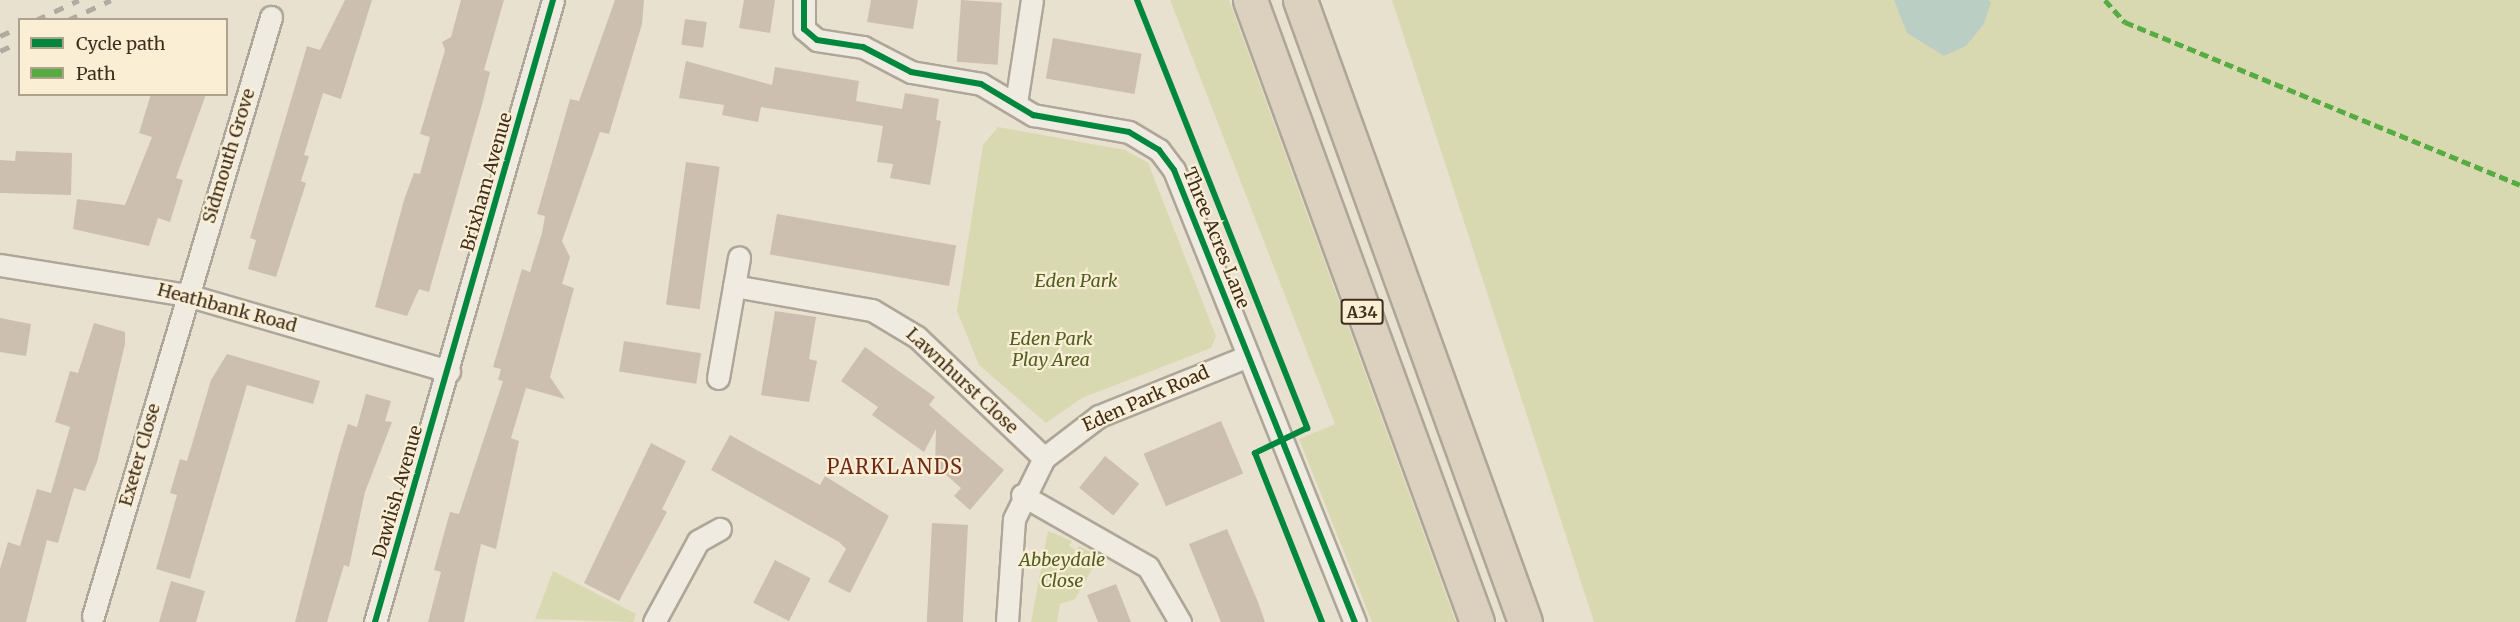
<!DOCTYPE html>
<style>
body{margin:0}
#map{position:relative;width:2520px;height:622px;overflow:hidden;background:#e8e1d0;font-family:Merriweather,serif}
div>[style]{position:absolute}
[style*='--x']{left:calc(var(--x)*1px);top:calc(var(--y)*1px);width:calc(var(--w)*1px);rotate:calc(var(--a)*1deg)}
.green>*{inset:0;background:#d9d9b1}
.water>*{inset:0;background:#bacec3}
.building>*{inset:0;background:#cdbfb0;transform-origin:0 0}
.roads{filter:drop-shadow(2px 0 #aea698) drop-shadow(-2px 0 #aea698) drop-shadow(0 2px #aea698) drop-shadow(0 -2px #aea698)}
.street>*{height:21px;margin:-10.5px;padding:0 10.5px;transform-origin:10.5px;border-radius:10.5px;background:#f0ebe1}
.highway>*{height:33px;margin:-16.5px;padding:0 16.5px;transform-origin:16.5px;border-radius:16.5px;background:#dcd1bf}
.rail>*{height:4.5px;margin-top:-2.25px;transform-origin:0;background:repeating-linear-gradient(90deg,#afaba1 0 10px,transparent 0 20px)}
.quiet>*{height:4.5px;margin-top:-2.25px;transform-origin:0;background:repeating-linear-gradient(90deg,#56ab43 0 9px,transparent 0 13.5px)}
.cycleway>*{height:6px;margin:-3px;padding:0 3px;transform-origin:3px;border-radius:3px;background:#00873e}
span{translate:-50% -50%;white-space:nowrap;text-align:center;line-height:1.15;-webkit-text-stroke:4.5px #faefd5;paint-order:stroke}
.shield-label span{padding:2px 4px;background:#faefd5;border:2px solid;border-radius:4px;-webkit-text-stroke-width:0}
.shield-label{font-size:16px;color:#3f2e1e;font-weight:700}
.street-label{font-size:18px;color:#3f2e1e}
.park-label{font-size:18px;color:#505e22;font-style:italic}
.neighbourhood-label{font-size:20px;color:#712a18;letter-spacing:1.5px}
.legend{position:absolute;left:18px;top:18px;width:210px;height:78px;box-sizing:border-box;background:#faefd5;border:2px solid #afa28c;margin:0;padding:8px 10px;list-style:none;font-size:18px;color:#3f2e1e}
.legend li{display:flex;align-items:center;gap:12px;height:30px}
.legend b{width:30px;border:2px solid #afa28c}
</style>
<div id="map">
<div class="green">
<div style="clip-path:polygon(1170px 0,1229px 0,1456px 622px,1372px 622px,1299px 439px,1335px 424px)"></div>
<div style="clip-path:polygon(1392px 0,2520px 0,2520px 622px,1594px 622px)"></div>
<div style="clip-path:polygon(998px 127px,1125px 150px,1148px 163px,1216px 336px,1211px 348px,1082px 398px,1046px 423px,979px 365px,957px 311px,983px 145px)"></div>
<div style="clip-path:polygon(1048px 531px,1072px 541px,1069px 546px,1076px 550px,1079px 546px,1093px 553px,1095px 564px,1075px 599px,1060px 604px,1057px 622px,1031px 622px)"></div>
<div style="clip-path:polygon(553px 571px,636px 614px,633px 622px,535px 619px)"></div>
</div>
<div class="water">
<div style="clip-path:polygon(1894px 0,1988px 0,1991px 2px,1984px 24px,1966px 46px,1944px 56px,1907px 33px)"></div>
</div>
<div class="building">
<div style="clip-path:polygon(345px 0,372px 0,341px 99px,323px 93px,304px 155px,309px 156px,301px 181px,306px 183px,276px 277px,248px 269px,256px 240px,250px 238px,307px 46px,320px 50px)"></div>
<div style="clip-path:polygon(461px 0,504px 0,484px 70px,490px 72px,483px 101px,429px 292px,419px 289px,407px 316px,375px 307px,404px 200px,414px 173px,420px 174px,430px 137px,420px 134px,445px 50px,442px 42px,451px 37px)"></div>
<div style="clip-path:polygon(615px 0,644px 0,642px 24px,609px 134px,600px 132px,562px 241px,570px 257px,562px 284px,574px 288px,550px 377px,565px 399px,526px 388px,511px 438px,519px 441px,496px 549px,481px 544px,464px 622px,428px 622px,441px 572px,434px 570px,450px 512px,459px 514px,503px 381px,498px 380px,501px 369px,493px 367px,522px 269px,530px 272px,542px 233px,545px 216px,537px 214px,570px 99px,579px 101px)"></div>
<div style="clip-path:polygon(744px 0,775px 0,770px 33px,739px 28px)"></div>
<div style="clip-path:polygon(871px 0,918px 0,913px 29px,867px 22px)"></div>
<div style="left:961px;top:0;width:41px;height:62px;rotate:4deg"></div>
<div style="left:685px;top:19px;width:22px;height:26px;rotate:8deg"></div>
<div style="left:1053px;top:38px;width:90px;height:41px;rotate:10deg"></div>
<div style="clip-path:polygon(686px 61px,772px 85px,775px 67px,859px 81px,856px 101px,902px 109px,905px 93px,939px 99px,936px 120px,941px 121px,930px 185px,890px 178px,893px 164px,877px 162px,883px 126px,761px 107px,758px 122px,722px 115px,724px 105px,679px 98px)"></div>
<div style="clip-path:polygon(151px 94px,206px 94px,176px 178px,183px 180px,170px 222px,158px 218px,149px 246px,73px 229px,77px 199px,125px 205px,152px 137px,139px 133px)"></div>
<div style="clip-path:polygon(16px 151px,72px 153px,71px 195px,0 193px,0 160px,15px 161px)"></div>
<div style="left:686px;top:162px;width:34px;height:144px;rotate:8deg"></div>
<div style="left:777px;top:214px;width:182px;height:41px;rotate:10deg"></div>
<div style="clip-path:polygon(775px 311px,816px 317px,809px 359px,817px 361px,809px 402px,761px 395px)"></div>
<div style="clip-path:polygon(0 318px,31px 324px,26px 356px,0 352px)"></div>
<div style="clip-path:polygon(94px 323px,125px 332px,125px 344px,97px 462px,85px 491px,74px 488px,58px 543px,47px 540px,26px 622px,0 622px,0 569px,8px 542px,20px 546px,37px 489px,51px 493px,70px 427px,55px 422px,70px 371px,78px 373px)"></div>
<div style="left:624px;top:341px;width:78px;height:31px;rotate:9deg"></div>
<div style="clip-path:polygon(865px 347px,935px 397px,929px 405px,1004px 470px,970px 510px,954px 496px,961px 488px,935px 465px,936px 429px,924px 452px,872px 415px,878px 407px,841px 381px)"></div>
<div style="clip-path:polygon(227px 354px,320px 381px,313px 404px,247px 385px,190px 579px,156px 569px,177px 495px,170px 493px,180px 459px,187px 461px,211px 380px)"></div>
<div style="clip-path:polygon(366px 394px,391px 401px,385px 421px,392px 422px,365px 492px,349px 567px,344px 565px,327px 622px,295px 622px,339px 453px,348px 424px,357px 427px)"></div>
<div style="left:1221px;top:421px;width:57px;height:84px;rotate:67deg"></div>
<div style="clip-path:polygon(730px 435px,820px 485px,825px 476px,889px 516px,850px 593px,828px 582px,846px 549px,839px 542px,711px 470px)"></div>
<div style="clip-path:polygon(651px 443px,686px 461px,662px 509px,667px 512px,619px 601px,584px 583px)"></div>
<div style="left:1105px;top:456px;width:44px;height:41px;rotate:39deg"></div>
<div style="left:932px;top:523px;width:36px;height:99px;rotate:3deg"></div>
<div style="clip-path:polygon(1227px 529px,1258px 602px,1265px 622px,1221px 622px,1197px 564px,1189px 544px)"></div>
<div style="left:775px;top:560px;width:40px;height:48px;rotate:27deg"></div>
<div style="clip-path:polygon(171px 581px,205px 591px,196px 622px,159px 622px)"></div>
<div style="clip-path:polygon(1116px 584px,1131px 622px,1098px 622px,1087px 595px)"></div>
</div>
<div class="roads">
<div class="street">
<div style="--x:804;--y:0;--w:29;--a:90"></div>
<div style="--x:804;--y:29;--w:17;--a:40"></div>
<div style="--x:817;--y:40;--w:47;--a:8.7"></div>
<div style="--x:863;--y:47;--w:54;--a:27.5"></div>
<div style="--x:911;--y:72;--w:71;--a:9.7"></div>
<div style="--x:981;--y:84;--w:61;--a:30.8"></div>
<div style="--x:1033;--y:115;--w:97;--a:10"></div>
<div style="--x:1129;--y:132;--w:35;--a:31"></div>
<div style="--x:1159;--y:150;--w:25;--a:53"></div>
<div style="--x:1174;--y:170;--w:487;--a:68.2"></div>
<div style="--x:1016;--y:103;--w:104;--a:-81.2"></div>
<div style="--x:0;--y:265;--w:189;--a:9.1"></div>
<div style="--x:187;--y:295;--w:273;--a:16.2"></div>
<div style="--x:734;--y:286;--w:29;--a:-80"></div>
<div style="--x:718;--y:378;--w:93;--a:-80.1"></div>
<div style="--x:734;--y:286;--w:140;--a:9.9"></div>
<div style="--x:872;--y:310;--w:52;--a:31"></div>
<div style="--x:917;--y:337;--w:175;--a:43.6"></div>
<div style="--x:1022;--y:495;--w:145;--a:29.7"></div>
<div style="--x:1148;--y:567;--w:64;--a:59.8"></div>
<div style="--x:93;--y:616;--w:625;--a:-73.45"></div>
<div style="--x:375;--y:622;--w:647;--a:-74.03"></div>
<div style="--x:654;--y:622;--w:92;--a:-61.5"></div>
<div style="--x:698;--y:541;--w:25;--a:-29"></div>
<div style="--x:1007;--y:622;--w:103;--a:-86.1"></div>
<div style="--x:1014;--y:519;--w:68;--a:-63.8"></div>
<div style="--x:1044;--y:458;--w:69;--a:-37.4"></div>
<div style="--x:1099;--y:416;--w:161;--a:-21.9"></div>
</div>
<div class="highway">
<div style="--x:1250;--y:0;--w:662;--a:69.95"></div>
<div style="--x:1300;--y:0;--w:661;--a:70.11"></div>
</div>
</div>
<div class="rail">
<div style="--x:36;--y:20;--w:47;--a:-24.9"></div>
<div style="--x:68;--y:20;--w:47;--a:-24.9"></div>
<div style="--x:0;--y:36;--w:22;--a:-24"></div>
<div style="--x:0;--y:51;--w:22;--a:-24"></div>
</div>
<div class="quiet">
<div style="--x:2105;--y:0;--w:30;--a:48"></div>
<div style="--x:2125;--y:22;--w:427;--a:22.4"></div>
</div>
<div class="cycleway">
<div style="--x:804;--y:0;--w:29;--a:90"></div>
<div style="--x:804;--y:29;--w:17;--a:40"></div>
<div style="--x:817;--y:40;--w:47;--a:8.7"></div>
<div style="--x:863;--y:47;--w:54;--a:27.5"></div>
<div style="--x:911;--y:72;--w:71;--a:9.7"></div>
<div style="--x:981;--y:84;--w:61;--a:30.8"></div>
<div style="--x:1033;--y:115;--w:97;--a:10"></div>
<div style="--x:1129;--y:132;--w:35;--a:31"></div>
<div style="--x:1159;--y:150;--w:25;--a:53"></div>
<div style="--x:1174;--y:170;--w:487;--a:68.2"></div>
<div style="--x:1137;--y:0;--w:461;--a:68.3"></div>
<div style="--x:1307;--y:428;--w:58;--a:154.3"></div>
<div style="--x:1255;--y:453;--w:182;--a:68.4"></div>
<div style="--x:375;--y:622;--w:647;--a:-74.03"></div>
</div>
<div class="shield-label">
<span style="left:1362px;top:312px">A34</span>
</div>
<div class="street-label">
<span style="left:229px;top:156px;rotate:-73deg">Sidmouth Grove</span>
<span style="left:487px;top:182px;rotate:-74deg">Brixham Avenue</span>
<span style="left:1216px;top:238px;rotate:68deg">Three Acres Lane</span>
<span style="left:227px;top:308px;rotate:15deg">Heathbank Road</span>
<span style="left:962px;top:381px;rotate:43deg">Lawnhurst Close</span>
<span style="left:1146px;top:399px;rotate:-24deg">Eden Park Road</span>
<span style="left:140px;top:455px;rotate:-74deg">Exeter Close</span>
<span style="left:398px;top:492px;rotate:-74deg">Dawlish Avenue</span>
</div>
<div class="park-label">
<span style="left:1076px;top:281px">Eden Park</span>
<span style="left:1051px;top:350px">Eden Park<br>Play Area</span>
<span style="left:1062px;top:571px">Abbeydale<br>Close</span>
</div>
<div class="neighbourhood-label">
<span style="left:895px;top:466px">PARKLANDS</span>
</div>
<ul class="legend">
<li><b style="height:8px;background:#00873e"></b>Cycle path</li>
<li><b style="height:8px;background:#56ab43"></b>Path</li>
</ul>
</div>
